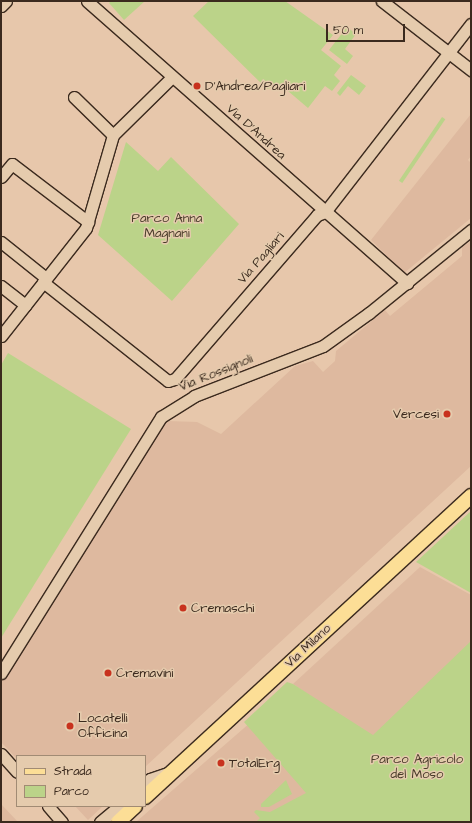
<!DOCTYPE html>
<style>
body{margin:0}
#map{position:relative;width:472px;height:823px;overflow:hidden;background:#e7c7ab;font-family:"Architects Daughter",sans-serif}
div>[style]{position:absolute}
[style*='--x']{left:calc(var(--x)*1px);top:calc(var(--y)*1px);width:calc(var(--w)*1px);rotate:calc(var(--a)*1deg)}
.built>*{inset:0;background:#deb99f}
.green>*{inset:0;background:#bbd389;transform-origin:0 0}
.roads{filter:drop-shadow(1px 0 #3b2a1e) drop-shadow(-1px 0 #3b2a1e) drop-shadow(0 1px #3b2a1e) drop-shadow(0 -1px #3b2a1e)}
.minor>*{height:11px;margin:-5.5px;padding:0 5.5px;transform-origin:5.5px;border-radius:5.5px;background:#e5cbad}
.major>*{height:14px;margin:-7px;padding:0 7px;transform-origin:7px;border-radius:7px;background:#fcde96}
.dots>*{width:11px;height:11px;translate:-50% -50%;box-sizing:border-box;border:2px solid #e5cbad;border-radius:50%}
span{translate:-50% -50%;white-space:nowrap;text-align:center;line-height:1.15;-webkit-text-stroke:3px #e5cbad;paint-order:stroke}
.poi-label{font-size:13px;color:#3b2a1e}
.left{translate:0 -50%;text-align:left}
.right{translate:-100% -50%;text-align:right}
.street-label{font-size:13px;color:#3b2a1e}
.park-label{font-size:13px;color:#483b29}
.frame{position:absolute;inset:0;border:2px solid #3b2a1e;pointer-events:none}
.legend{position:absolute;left:16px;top:755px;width:130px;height:52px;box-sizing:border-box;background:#e5cbad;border:1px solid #a18b74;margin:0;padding:5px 7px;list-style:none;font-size:12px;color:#3b2a1e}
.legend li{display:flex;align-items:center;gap:8px;height:20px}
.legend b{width:20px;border:1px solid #a18b74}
.scale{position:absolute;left:326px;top:24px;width:79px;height:18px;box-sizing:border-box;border:2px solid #3b2a1e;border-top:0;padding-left:5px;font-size:12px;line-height:14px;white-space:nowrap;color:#3b2a1e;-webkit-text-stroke:3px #e5cbad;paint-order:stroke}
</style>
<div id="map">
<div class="built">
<div style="clip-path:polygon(471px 114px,471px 156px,468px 160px,471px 163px,471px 218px,404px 273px,371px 240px)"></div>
<div style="clip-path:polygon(471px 241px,471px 466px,145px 767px,145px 756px,17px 756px,17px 759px,1px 742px,1px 682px,156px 433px,168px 421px,197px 422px,221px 434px,295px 366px,313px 361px,323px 372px,335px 361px,336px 351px,385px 310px,390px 316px,462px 256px,462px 247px)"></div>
<div style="clip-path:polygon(420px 567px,471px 595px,471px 644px,376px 741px,293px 684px)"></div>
<div style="clip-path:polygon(251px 722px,320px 797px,294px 822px,136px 822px)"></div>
<div style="clip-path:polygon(1px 804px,18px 822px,1px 822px)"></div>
<div style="clip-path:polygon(75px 806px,103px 806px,88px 820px)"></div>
</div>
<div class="green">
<div style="clip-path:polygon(111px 1px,145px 1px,124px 20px,109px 3px)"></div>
<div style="clip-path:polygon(209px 1px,285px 1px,333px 35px,321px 50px,341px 66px,334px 75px,340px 81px,332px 91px,325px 86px,308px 108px,281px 85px,267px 89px,193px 16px)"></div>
<div style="clip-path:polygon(347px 27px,356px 34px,345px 49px,353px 56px,347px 64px,329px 50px)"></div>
<div style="clip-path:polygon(351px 75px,366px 86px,359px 95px,348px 86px,340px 96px,337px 93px)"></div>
<div style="left:442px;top:117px;width:4px;height:77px;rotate:34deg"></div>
<div style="clip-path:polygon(126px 142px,158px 171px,171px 157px,239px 224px,172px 301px,98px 235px)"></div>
<div style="clip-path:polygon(8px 353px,131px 429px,1px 638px,1px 365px)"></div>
<div style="clip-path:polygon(471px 511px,471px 593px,416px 562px)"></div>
<div style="clip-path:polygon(471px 641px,471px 822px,256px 822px,260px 818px,254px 812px,256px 810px,270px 812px,306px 793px,244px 722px,287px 682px,293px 684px,373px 735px)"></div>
<div style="clip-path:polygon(286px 780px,292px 794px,269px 807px,261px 807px,261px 804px)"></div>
</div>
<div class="roads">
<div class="minor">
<div style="--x:87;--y:1;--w:427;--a:41.4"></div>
<div style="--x:382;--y:1;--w:113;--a:37.8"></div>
<div style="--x:1;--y:6;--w:7;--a:-45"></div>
<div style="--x:74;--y:97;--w:54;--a:44.3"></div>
<div style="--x:1;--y:177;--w:17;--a:-50"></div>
<div style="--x:12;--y:164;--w:96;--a:37.3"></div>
<div style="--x:1;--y:242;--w:58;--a:38.7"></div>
<div style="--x:43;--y:282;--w:159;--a:38.4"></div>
<div style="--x:168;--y:381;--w:7;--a:-16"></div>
<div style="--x:175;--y:379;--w:217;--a:-49.1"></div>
<div style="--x:317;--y:215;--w:9;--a:-21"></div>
<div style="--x:325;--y:212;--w:238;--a:-52.2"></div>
<div style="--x:1;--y:286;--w:31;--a:38"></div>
<div style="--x:1;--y:336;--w:137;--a:-51.8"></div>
<div style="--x:86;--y:228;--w:97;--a:-73.8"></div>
<div style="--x:113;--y:135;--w:83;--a:-44.5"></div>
<div style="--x:1;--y:673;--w:302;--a:-58"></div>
<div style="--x:161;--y:417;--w:39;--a:-32"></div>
<div style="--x:194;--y:396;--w:138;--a:-21.2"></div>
<div style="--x:323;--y:346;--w:57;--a:-35.7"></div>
<div style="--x:369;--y:313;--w:132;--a:-39.1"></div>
<div style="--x:1;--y:754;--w:24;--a:48"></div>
<div style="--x:145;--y:783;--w:6;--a:-39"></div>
<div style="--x:150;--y:779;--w:21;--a:-19"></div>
<div style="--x:48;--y:806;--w:21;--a:49"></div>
<div style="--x:100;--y:822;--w:25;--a:-40"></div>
</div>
<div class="major">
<div style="--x:145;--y:797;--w:444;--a:-42.7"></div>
<div style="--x:118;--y:822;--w:23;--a:-43"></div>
</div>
</div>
<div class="dots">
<div style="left:197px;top:86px;background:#c8321e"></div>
<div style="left:447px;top:414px;background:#c8321e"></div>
<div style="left:183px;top:608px;background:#c8321e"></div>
<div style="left:108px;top:673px;background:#c8321e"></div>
<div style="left:70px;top:726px;background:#c8321e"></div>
<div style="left:221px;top:763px;background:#c8321e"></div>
</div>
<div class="poi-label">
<span class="left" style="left:205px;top:86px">D'Andrea/Pagliari</span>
<span class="right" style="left:439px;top:414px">Vercesi</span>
<span class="left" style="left:191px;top:608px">Cremaschi</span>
<span class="left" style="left:116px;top:673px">Cremavini</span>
<span class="left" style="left:78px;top:726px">Locatelli<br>Officina</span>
<span class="left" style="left:229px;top:763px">TotalErg</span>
</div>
<div class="street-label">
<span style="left:256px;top:132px;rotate:42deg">Via D'Andrea</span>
<span style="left:261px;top:258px;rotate:-49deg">Via Pagliari</span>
<span style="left:216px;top:373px;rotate:-22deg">Via Rossignoli</span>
<span style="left:308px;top:646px;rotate:-43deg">Via Milano</span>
</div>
<div class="park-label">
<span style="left:167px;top:226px">Parco Anna<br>Magnani</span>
<span style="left:417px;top:767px">Parco Agricolo<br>del Moso</span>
</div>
<div class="frame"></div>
<ul class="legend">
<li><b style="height:5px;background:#fcde96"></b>Strada</li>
<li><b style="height:11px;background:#bbd389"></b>Parco</li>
</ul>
<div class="scale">50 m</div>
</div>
